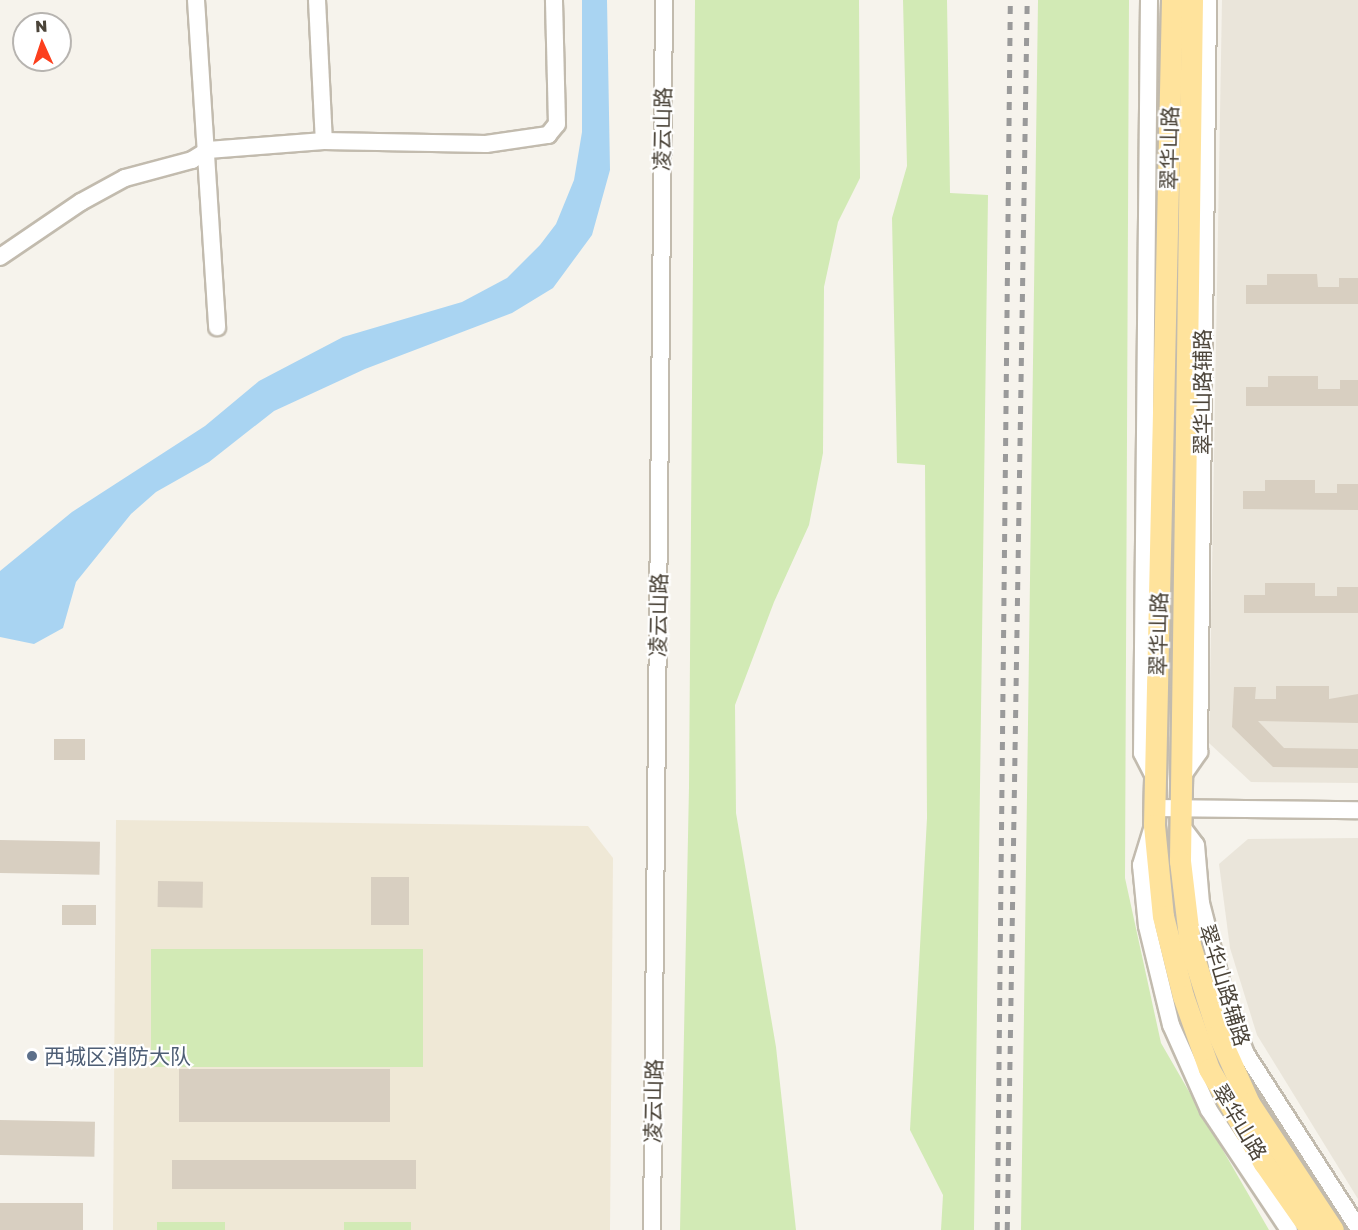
<!DOCTYPE html>
<meta charset="utf-8">
<style>
body{margin:0}
#map{position:relative;width:1358px;height:1230px;overflow:hidden;background:#f6f3ec;font-family:"Golos Text","Noto Sans SC",sans-serif}
div>[style]{position:absolute}
[style*='--x']{left:calc(var(--x)*1px);top:calc(var(--y)*1px);width:calc(var(--w)*1px);rotate:calc(var(--a)*1deg)}
.residential>*{inset:0;background:#eae5da}
.education>*{inset:0;background:#efe8d6}
.green>*{inset:0;background:#d2eab5;transform-origin:0 0}
.water>*{inset:0;background:#a9d4f2}
.building>*{inset:0;background:#d8cfc1;transform-origin:0 0}
.roads{filter:drop-shadow(2px 0 #c2bbae) drop-shadow(-2px 0 #c2bbae) drop-shadow(0 2px #c2bbae) drop-shadow(0 -2px #c2bbae)}
.minor>*{height:16px;margin:-8px;padding:0 8px;transform-origin:8px;border-radius:8px;background:#fff}
.major>*{height:21px;margin:-10.5px;padding:0 10.5px;transform-origin:10.5px;border-radius:10.5px;background:#ffe39c}
.rail>*{height:4.5px;margin-top:-2.25px;transform-origin:0;background:repeating-linear-gradient(90deg,#9a9a9a 0 8px,transparent 0 16px)}
.dots>*{width:16px;height:16px;translate:-50% -50%;box-sizing:border-box;border:3px solid #fff;border-radius:50%}
span{translate:-50% -50%;white-space:nowrap;text-align:center;line-height:1.15;-webkit-text-stroke:4.5px #fff;paint-order:stroke}
.street-label{font-size:21px;color:#4b4439}
.service-label{font-size:21px;color:#4e5e75}
.left{translate:0 -50%;text-align:left}
.north{position:absolute;left:12px;top:12px;width:60px;height:60px;box-sizing:border-box;background:#fff;border:2px solid #b7b4b0;border-radius:50%;rotate:357deg;font-size:16px;font-weight:700;line-height:24px;text-align:center;color:#4b4439}
.north::after{content:'';display:block;margin:auto;width:21px;height:27px;background:#fc3f1d;clip-path:polygon(50% 0,100% 100%,50% 72%,0 100%)}
</style>
<div id="map">
<div class="residential">
<div style="clip-path:polygon(1222px 0,1358px 0,1358px 783px,1251px 782px,1209px 743px)"></div>
<div style="clip-path:polygon(1358px 838px,1358px 1199px,1257px 1035px,1230px 948px,1219px 864px,1248px 839px)"></div>
</div>
<div class="education">
<div style="clip-path:polygon(116px 820px,588px 826px,613px 858px,610px 1230px,113px 1230px)"></div>
</div>
<div class="green">
<div style="clip-path:polygon(695px 0,859px 0,860px 178px,838px 222px,824px 287px,823px 453px,809px 525px,774px 602px,735px 705px,736px 813px,776px 1047px,796px 1230px,680px 1230px,689px 787px)"></div>
<div style="clip-path:polygon(903px 0,947px 0,950px 193px,988px 195px,974px 1230px,941px 1230px,943px 1195px,910px 1130px,927px 818px,925px 465px,897px 463px,892px 218px,907px 166px)"></div>
<div style="clip-path:polygon(1038px 0,1129px 0,1125px 878px,1161px 1043px,1269px 1230px,1021px 1230px)"></div>
<div style="left:151px;top:949px;width:272px;height:118px"></div>
<div style="left:157px;top:1222px;width:68px;height:8px"></div>
<div style="left:344px;top:1222px;width:67px;height:8px"></div>
</div>
<div class="water">
<div style="clip-path:polygon(582px 0,607px 0,610px 170px,592px 235px,553px 288px,512px 313px,365px 369px,274px 411px,209px 462px,156px 492px,131px 514px,76px 582px,63px 628px,34px 644px,0 637px,0 571px,72px 512px,205px 426px,259px 381px,343px 337px,462px 302px,507px 278px,540px 245px,556px 224px,574px 180px,582px 132px)"></div>
</div>
<div class="building">
<div style="clip-path:polygon(1267px 274px,1317px 274px,1318px 287px,1339px 287px,1339px 278px,1358px 278px,1358px 304px,1246px 304px,1246px 285px,1267px 285px)"></div>
<div style="clip-path:polygon(1268px 376px,1318px 376px,1318px 389px,1340px 389px,1340px 380px,1358px 380px,1358px 406px,1246px 406px,1246px 387px,1268px 387px)"></div>
<div style="clip-path:polygon(1265px 480px,1315px 480px,1315px 493px,1337px 493px,1337px 484px,1358px 484px,1358px 510px,1243px 509px,1243px 491px,1265px 491px)"></div>
<div style="clip-path:polygon(1265px 583px,1315px 583px,1315px 596px,1337px 596px,1337px 587px,1358px 587px,1358px 613px,1244px 613px,1244px 595px,1265px 595px)"></div>
<div style="clip-path:polygon(1276px 686px,1329px 686px,1329px 699px,1358px 694px,1358px 723px,1258px 721px,1284px 748px,1358px 749px,1358px 768px,1273px 767px,1232px 727px,1234px 687px,1256px 687px,1255px 699px,1276px 699px)"></div>
<div style="left:54px;top:739px;width:31px;height:21px"></div>
<div style="left:0;top:840px;width:100px;height:33px;rotate:1deg"></div>
<div style="left:371px;top:877px;width:38px;height:48px"></div>
<div style="left:158px;top:881px;width:45px;height:26px;rotate:1deg"></div>
<div style="left:96px;top:905px;width:20px;height:34px;rotate:90deg"></div>
<div style="left:179px;top:1069px;width:211px;height:53px"></div>
<div style="left:0;top:1120px;width:95px;height:35px;rotate:1deg"></div>
<div style="left:172px;top:1160px;width:244px;height:29px"></div>
<div style="left:0;top:1203px;width:83px;height:27px"></div>
</div>
<div class="roads">
<div class="minor">
<div style="--x:196;--y:0;--w:328;--a:86.3"></div>
<div style="--x:317;--y:0;--w:141;--a:87.2"></div>
<div style="--x:1149;--y:0;--w:753;--a:90.53"></div>
<div style="--x:1142;--y:753;--w:28;--a:63"></div>
<div style="--x:0;--y:257;--w:98;--a:-34.2"></div>
<div style="--x:81;--y:202;--w:50;--a:-28.6"></div>
<div style="--x:125;--y:178;--w:69;--a:-15"></div>
<div style="--x:192;--y:160;--w:19;--a:-32"></div>
<div style="--x:208;--y:150;--w:116;--a:-4.4"></div>
<div style="--x:324;--y:141;--w:162;--a:1.1"></div>
<div style="--x:486;--y:144;--w:63;--a:-8.3"></div>
<div style="--x:548;--y:135;--w:14;--a:-51"></div>
<div style="--x:557;--y:124;--w:124;--a:-91.4"></div>
<div style="--x:1181;--y:778;--w:32;--a:-55"></div>
<div style="--x:1199;--y:752;--w:752;--a:-89.31"></div>
<div style="--x:1155;--y:808;--w:203;--a:0.6"></div>
<div style="--x:1180;--y:824;--w:26;--a:53"></div>
<div style="--x:1196;--y:845;--w:58;--a:85.1"></div>
<div style="--x:1201;--y:903;--w:108;--a:75.6"></div>
<div style="--x:1228;--y:1008;--w:49;--a:68.6"></div>
<div style="--x:1246;--y:1054;--w:207;--a:57.2"></div>
<div style="--x:1152;--y:829;--w:38;--a:107"></div>
<div style="--x:1141;--y:865;--w:61;--a:84.4"></div>
<div style="--x:1147;--y:926;--w:102;--a:76.4"></div>
<div style="--x:1171;--y:1025;--w:93;--a:65.9"></div>
<div style="--x:1209;--y:1110;--w:144;--a:56.3"></div>
<div style="--x:652;--y:1230;--w:1230;--a:-89.44"></div>
</div>
<div class="major">
<div style="--x:1172;--y:0;--w:825;--a:91.25"></div>
<div style="--x:1154;--y:825;--w:91;--a:84.4"></div>
<div style="--x:1163;--y:916;--w:82;--a:76"></div>
<div style="--x:1183;--y:996;--w:77;--a:70.4"></div>
<div style="--x:1209;--y:1069;--w:109;--a:59.7"></div>
<div style="--x:1264;--y:1163;--w:82;--a:55"></div>
<div style="--x:1192;--y:0;--w:861;--a:90.8"></div>
<div style="--x:1180;--y:861;--w:85;--a:83.2"></div>
<div style="--x:1190;--y:945;--w:93;--a:72.5"></div>
<div style="--x:1218;--y:1034;--w:76;--a:65.8"></div>
<div style="--x:1249;--y:1103;--w:152;--a:56.5"></div>
</div>
</div>
<div class="rail">
<div style="--x:997;--y:1230;--w:1230;--a:-89.39"></div>
<div style="--x:1007;--y:1230;--w:1230;--a:-89.07"></div>
</div>
<div class="dots">
<div style="left:32px;top:1056px;background:#5c6f8a"></div>
</div>
<div class="street-label">
<span style="left:662px;top:129px;rotate:-89deg">凌云山路</span>
<span style="left:1169px;top:148px;rotate:-89deg">翠华山路</span>
<span style="left:1202px;top:392px;rotate:-90deg">翠华山路辅路</span>
<span style="left:658px;top:615px;rotate:-89deg">凌云山路</span>
<span style="left:1158px;top:634px;rotate:-89deg">翠华山路</span>
<span style="left:1225px;top:985px;rotate:73deg">翠华山路辅路</span>
<span style="left:653px;top:1101px;rotate:-89deg">凌云山路</span>
<span style="left:1240px;top:1122px;rotate:59deg">翠华山路</span>
</div>
<div class="service-label">
<span class="left" style="left:44px;top:1056px">西城区消防大队</span>
</div>
<div class="north">N</div>
</div>
